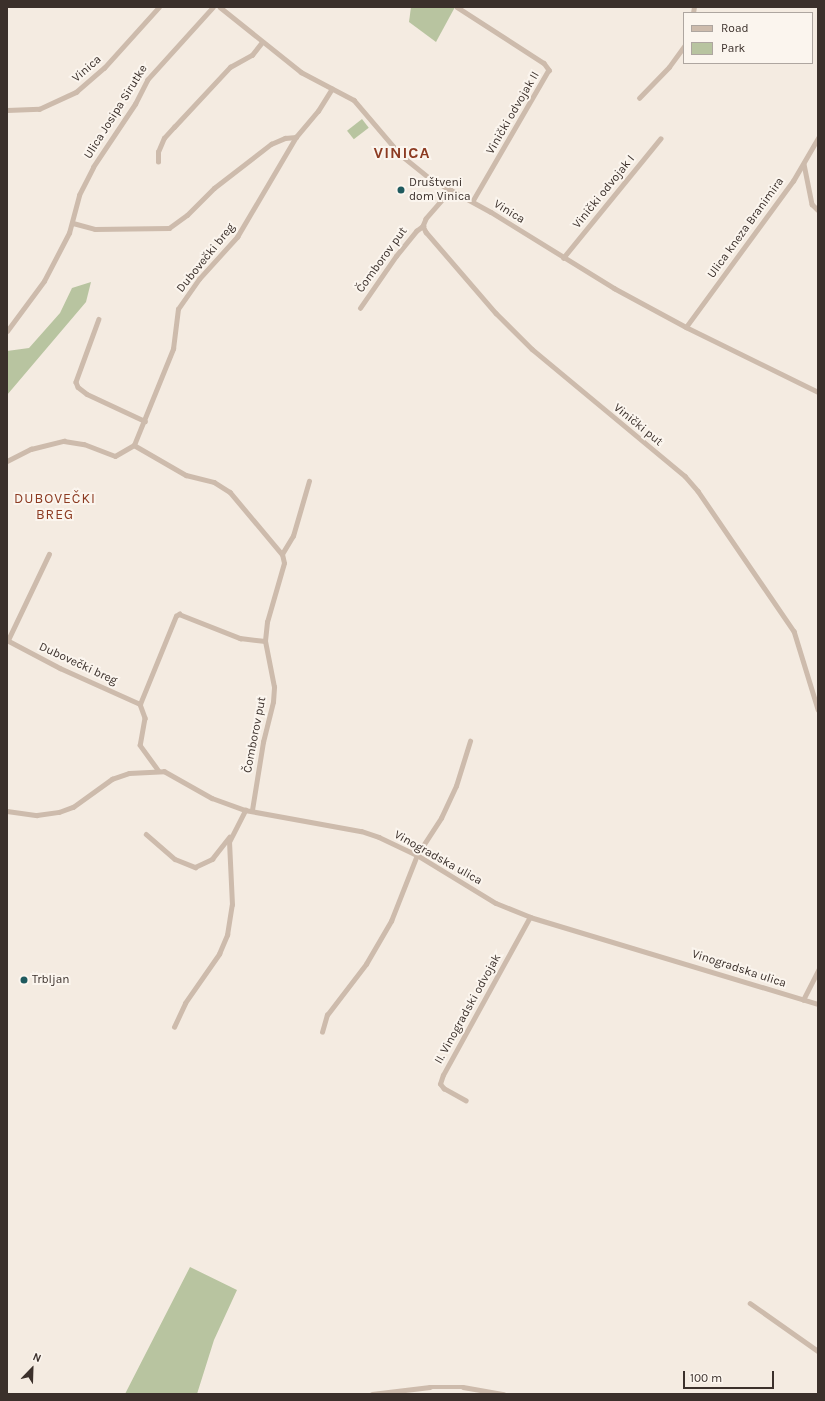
<!DOCTYPE html>
<meta charset="utf-8">
<style>
body{margin:0}
#map{position:relative;width:825px;height:1401px;overflow:hidden;background:#f4ebe1;font-family:Karla,sans-serif}
div>[style]{position:absolute}
[style*='--x']{left:calc(var(--x)*1px);top:calc(var(--y)*1px);width:calc(var(--w)*1px);rotate:calc(var(--a)*1deg)}
.green>*{inset:0;background:#b8c4a0;transform-origin:0 0}
.street>*{height:4.5px;margin:-2.25px;padding:0 2.25px;transform-origin:2.25px;border-radius:2.25px;background:#cdbbac}
.dots>*{width:11px;height:11px;translate:-50% -50%;box-sizing:border-box;border:2px solid #fbf5ee;border-radius:50%}
span{translate:-50% -50%;white-space:nowrap;text-align:center;line-height:1.15;-webkit-text-stroke:4px #fbf5ee;paint-order:stroke}
.street-label{font-size:12px;color:#3b302b}
.poi-label{font-size:12px;color:#3b302b}
.left{translate:0 -50%;text-align:left}
.quarter-label{font-size:14px;color:#8c3b22;letter-spacing:1px}
.district-label{font-size:16px;color:#8c3b22;font-weight:700;letter-spacing:1px}
.frame{position:absolute;inset:0;border:8px solid #3b302b;pointer-events:none}
.legend{position:absolute;left:683px;top:12px;width:130px;height:52px;box-sizing:border-box;background:#fbf5ee;border:1px solid #aea6a0;margin:0;padding:5px 7px;list-style:none;font-size:12px;color:#3b302b}
.legend li{display:flex;align-items:center;gap:8px;height:20px}
.legend b{width:20px;border:1px solid #aea6a0}
.north{position:absolute;left:12px;top:1349px;width:40px;height:40px;-webkit-text-stroke:3px #fbf5ee;paint-order:stroke;rotate:23deg;font-size:11px;font-weight:700;line-height:16px;text-align:center;color:#3b302b}
.north::after{content:'';display:block;margin:auto;width:14px;height:18px;background:#3b302b;clip-path:polygon(50% 0,100% 100%,50% 72%,0 100%)}
.scale{position:absolute;left:683px;top:1371px;width:91px;height:18px;box-sizing:border-box;border:2px solid #3b302b;border-top:0;padding-left:5px;font-size:12px;line-height:14px;white-space:nowrap;color:#3b302b;-webkit-text-stroke:3px #fbf5ee;paint-order:stroke}
</style>
<div id="map">
<div class="green">
<div style="clip-path:polygon(411px 7px,455px 7px,436px 42px,409px 22px)"></div>
<div style="left:362px;top:119px;width:11px;height:19px;rotate:52deg"></div>
<div style="clip-path:polygon(91px 282px,86px 302px,7px 395px,7px 351px,29px 348px,60px 313px,72px 288px)"></div>
<div style="clip-path:polygon(190px 1267px,237px 1290px,214px 1340px,197px 1394px,125px 1394px)"></div>
</div>
<div class="street">
<div style="--x:220;--y:7;--w:104;--a:38.7"></div>
<div style="--x:301;--y:72;--w:60;--a:27.8"></div>
<div style="--x:354;--y:100;--w:72;--a:49.5"></div>
<div style="--x:401;--y:155;--w:38;--a:39"></div>
<div style="--x:431;--y:179;--w:68;--a:28.8"></div>
<div style="--x:491;--y:212;--w:145;--a:31.7"></div>
<div style="--x:614;--y:288;--w:82;--a:28.4"></div>
<div style="--x:686;--y:327;--w:147;--a:26.2"></div>
<div style="--x:457;--y:7;--w:103;--a:32.8"></div>
<div style="--x:544;--y:63;--w:9;--a:54"></div>
<div style="--x:549;--y:70;--w:151;--a:120.1"></div>
<div style="--x:693;--y:13;--w:6;--a:-81"></div>
<div style="--x:639;--y:98;--w:43;--a:-45.9"></div>
<div style="--x:669;--y:67;--w:26;--a:-54"></div>
<div style="--x:7;--y:110;--w:32;--a:-2"></div>
<div style="--x:39;--y:109;--w:41;--a:-24.7"></div>
<div style="--x:76;--y:92;--w:37;--a:-41"></div>
<div style="--x:104;--y:68;--w:82;--a:-48"></div>
<div style="--x:158;--y:162;--w:10;--a:-90"></div>
<div style="--x:158;--y:152;--w:15;--a:-67"></div>
<div style="--x:164;--y:138;--w:15;--a:-48"></div>
<div style="--x:174;--y:127;--w:82;--a:-47"></div>
<div style="--x:230;--y:67;--w:25;--a:-29"></div>
<div style="--x:252;--y:55;--w:16;--a:-52"></div>
<div style="--x:804;--y:164;--w:41;--a:78.7"></div>
<div style="--x:812;--y:204;--w:8;--a:45"></div>
<div style="--x:451;--y:190;--w:38;--a:131"></div>
<div style="--x:426;--y:219;--w:8;--a:113"></div>
<div style="--x:423;--y:226;--w:7;--a:63"></div>
<div style="--x:426;--y:232;--w:107;--a:49.2"></div>
<div style="--x:496;--y:313;--w:51;--a:45"></div>
<div style="--x:532;--y:349;--w:199;--a:39.7"></div>
<div style="--x:685;--y:476;--w:20;--a:49"></div>
<div style="--x:698;--y:491;--w:170;--a:55.6"></div>
<div style="--x:794;--y:631;--w:82;--a:72.9"></div>
<div style="--x:73;--y:223;--w:23;--a:15"></div>
<div style="--x:95;--y:229;--w:74;--a:-0.8"></div>
<div style="--x:169;--y:228;--w:22;--a:-36"></div>
<div style="--x:187;--y:215;--w:38;--a:-45"></div>
<div style="--x:214;--y:188;--w:72;--a:-37.7"></div>
<div style="--x:271;--y:144;--w:15;--a:-23"></div>
<div style="--x:285;--y:138;--w:11;--a:-5"></div>
<div style="--x:563;--y:258;--w:154;--a:-50.8"></div>
<div style="--x:360;--y:308;--w:63;--a:-55.3"></div>
<div style="--x:396;--y:256;--w:32;--a:-51"></div>
<div style="--x:416;--y:231;--w:9;--a:-36"></div>
<div style="--x:99;--y:319;--w:67;--a:110.1"></div>
<div style="--x:76;--y:382;--w:5;--a:68"></div>
<div style="--x:78;--y:387;--w:11;--a:38"></div>
<div style="--x:87;--y:394;--w:64;--a:25"></div>
<div style="--x:686;--y:327;--w:181;--a:-53.8"></div>
<div style="--x:793;--y:181;--w:50;--a:-59.8"></div>
<div style="--x:7;--y:331;--w:62;--a:-53.5"></div>
<div style="--x:44;--y:281;--w:54;--a:-62.5"></div>
<div style="--x:69;--y:233;--w:39;--a:-75"></div>
<div style="--x:79;--y:195;--w:31;--a:-63"></div>
<div style="--x:93;--y:167;--w:76;--a:-56.3"></div>
<div style="--x:135;--y:104;--w:27;--a:-63"></div>
<div style="--x:147;--y:80;--w:98;--a:-47.9"></div>
<div style="--x:134;--y:445;--w:60;--a:30"></div>
<div style="--x:186;--y:475;--w:29;--a:14"></div>
<div style="--x:214;--y:482;--w:19;--a:32"></div>
<div style="--x:230;--y:492;--w:81;--a:50"></div>
<div style="--x:7;--y:461;--w:27;--a:-27"></div>
<div style="--x:31;--y:449;--w:34;--a:-14"></div>
<div style="--x:64;--y:441;--w:20;--a:9"></div>
<div style="--x:84;--y:444;--w:33;--a:21"></div>
<div style="--x:115;--y:456;--w:22;--a:-30"></div>
<div style="--x:134;--y:445;--w:104;--a:-67.9"></div>
<div style="--x:173;--y:349;--w:40;--a:-82.9"></div>
<div style="--x:178;--y:309;--w:37;--a:-55"></div>
<div style="--x:199;--y:279;--w:57;--a:-47.9"></div>
<div style="--x:237;--y:237;--w:116;--a:-59.5"></div>
<div style="--x:296;--y:137;--w:34;--a:-50"></div>
<div style="--x:318;--y:111;--w:26;--a:-58"></div>
<div style="--x:7;--y:640;--w:60;--a:27.8"></div>
<div style="--x:60;--y:668;--w:88;--a:24.2"></div>
<div style="--x:140;--y:704;--w:15;--a:70"></div>
<div style="--x:145;--y:718;--w:27;--a:100"></div>
<div style="--x:140;--y:745;--w:31;--a:54"></div>
<div style="--x:8;--y:640;--w:95;--a:-64.5"></div>
<div style="--x:140;--y:704;--w:95;--a:-67.8"></div>
<div style="--x:176;--y:616;--w:4;--a:-34"></div>
<div style="--x:179;--y:614;--w:66;--a:21.5"></div>
<div style="--x:240;--y:638;--w:25;--a:7"></div>
<div style="--x:252;--y:810;--w:69;--a:-80.8"></div>
<div style="--x:263;--y:742;--w:41;--a:-76"></div>
<div style="--x:273;--y:702;--w:15;--a:-86"></div>
<div style="--x:274;--y:687;--w:47;--a:-101.1"></div>
<div style="--x:265;--y:641;--w:19;--a:-84"></div>
<div style="--x:267;--y:622;--w:61;--a:-73.9"></div>
<div style="--x:284;--y:563;--w:9;--a:-103"></div>
<div style="--x:282;--y:554;--w:21;--a:-59"></div>
<div style="--x:293;--y:536;--w:57;--a:-73.8"></div>
<div style="--x:7;--y:811;--w:30;--a:8"></div>
<div style="--x:37;--y:815;--w:22;--a:-8"></div>
<div style="--x:59;--y:812;--w:15;--a:-20"></div>
<div style="--x:73;--y:807;--w:48;--a:-35.7"></div>
<div style="--x:112;--y:779;--w:18;--a:-19"></div>
<div style="--x:129;--y:773;--w:35;--a:-3"></div>
<div style="--x:164;--y:771;--w:55;--a:29.4"></div>
<div style="--x:212;--y:798;--w:35;--a:20"></div>
<div style="--x:245;--y:810;--w:118;--a:10.3"></div>
<div style="--x:361;--y:831;--w:19;--a:18"></div>
<div style="--x:379;--y:837;--w:42;--a:25.3"></div>
<div style="--x:417;--y:855;--w:92;--a:31.3"></div>
<div style="--x:496;--y:903;--w:37;--a:22"></div>
<div style="--x:530;--y:917;--w:301;--a:16.8"></div>
<div style="--x:146;--y:834;--w:38;--a:41"></div>
<div style="--x:175;--y:859;--w:22;--a:22"></div>
<div style="--x:195;--y:867;--w:19;--a:-25"></div>
<div style="--x:212;--y:859;--w:28;--a:-52"></div>
<div style="--x:803;--y:1000;--w:34;--a:-63"></div>
<div style="--x:174;--y:1027;--w:26;--a:-65"></div>
<div style="--x:185;--y:1003;--w:60;--a:-55.2"></div>
<div style="--x:219;--y:954;--w:21;--a:-67"></div>
<div style="--x:227;--y:935;--w:30;--a:-81"></div>
<div style="--x:232;--y:905;--w:63;--a:-92.7"></div>
<div style="--x:229;--y:842;--w:36;--a:-63"></div>
<div style="--x:322;--y:1032;--w:18;--a:-74"></div>
<div style="--x:327;--y:1015;--w:64;--a:-52.6"></div>
<div style="--x:366;--y:964;--w:50;--a:-59.8"></div>
<div style="--x:391;--y:921;--w:71;--a:-68.5"></div>
<div style="--x:417;--y:855;--w:44;--a:-57"></div>
<div style="--x:441;--y:818;--w:35;--a:-65"></div>
<div style="--x:456;--y:786;--w:47;--a:-72.7"></div>
<div style="--x:466;--y:1101;--w:25;--a:-151"></div>
<div style="--x:444;--y:1089;--w:6;--a:-129"></div>
<div style="--x:440;--y:1084;--w:9;--a:-72"></div>
<div style="--x:443;--y:1075;--w:180;--a:-61.2"></div>
<div style="--x:750;--y:1303;--w:83;--a:35.2"></div>
<div style="--x:372;--y:1394;--w:58;--a:-6.9"></div>
<div style="--x:430;--y:1387;--w:33;--a:0"></div>
<div style="--x:463;--y:1387;--w:41;--a:9.9"></div>
</div>
<div class="dots">
<div style="left:401px;top:190px;background:#1f5a5e"></div>
<div style="left:24px;top:980px;background:#1f5a5e"></div>
</div>
<div class="street-label">
<span style="left:87px;top:69px;rotate:-41deg">Vinica</span>
<span style="left:116px;top:112px;rotate:-58deg">Ulica Josipa Sirutke</span>
<span style="left:513px;top:113px;rotate:-60deg">Vinički odvojak II</span>
<span style="left:604px;top:192px;rotate:-51deg">Vinički odvojak I</span>
<span style="left:509px;top:212px;rotate:32deg">Vinica</span>
<span style="left:746px;top:228px;rotate:-54deg">Ulica kneza Branimira</span>
<span style="left:206px;top:258px;rotate:-51deg">Dubovečki breg</span>
<span style="left:382px;top:260px;rotate:-54deg">Čomborov put</span>
<span style="left:638px;top:425px;rotate:39deg">Vinički put</span>
<span style="left:78px;top:664px;rotate:25deg">Dubovečki breg</span>
<span style="left:255px;top:735px;rotate:-79deg">Čomborov put</span>
<span style="left:438px;top:858px;rotate:29deg">Vinogradska ulica</span>
<span style="left:739px;top:969px;rotate:18deg">Vinogradska ulica</span>
<span style="left:468px;top:1009px;rotate:-61deg">II. Vinogradski odvojak</span>
</div>
<div class="poi-label">
<span class="left" style="left:409px;top:190px">Društveni<br>dom Vinica</span>
<span class="left" style="left:32px;top:980px">Trbljan</span>
</div>
<div class="quarter-label">
<span style="left:55px;top:507px">DUBOVEČKI<br>BREG</span>
</div>
<div class="district-label">
<span style="left:402px;top:153px">VINICA</span>
</div>
<div class="frame"></div>
<ul class="legend">
<li><b style="height:5px;background:#cdbbac"></b>Road</li>
<li><b style="height:11px;background:#b8c4a0"></b>Park</li>
</ul>
<div class="north">N</div>
<div class="scale">100 m</div>
</div>
